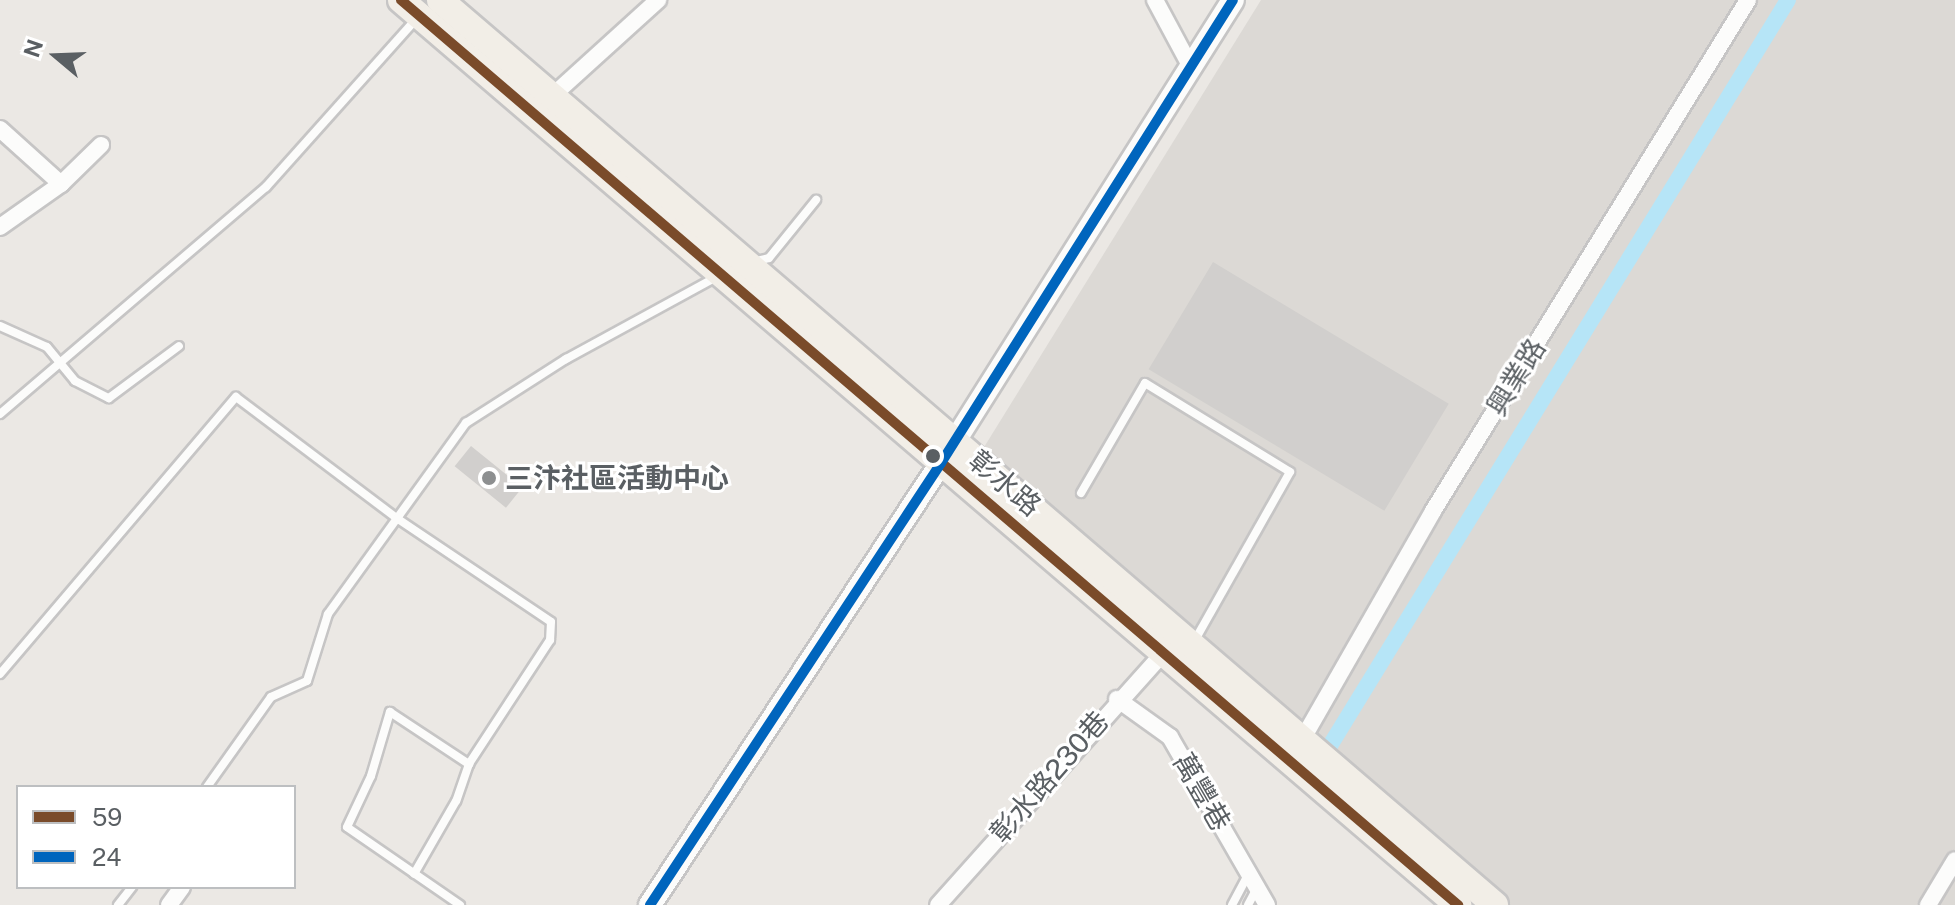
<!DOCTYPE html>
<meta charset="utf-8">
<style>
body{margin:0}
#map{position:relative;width:1955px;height:905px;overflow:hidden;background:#ebe8e4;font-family:"Public Sans","Noto Sans TC",sans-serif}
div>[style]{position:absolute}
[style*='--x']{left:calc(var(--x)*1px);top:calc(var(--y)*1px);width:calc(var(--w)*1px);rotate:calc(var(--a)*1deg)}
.industrial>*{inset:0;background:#dcd9d5}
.canal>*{height:16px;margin:-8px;padding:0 8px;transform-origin:8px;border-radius:8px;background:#b6e5f7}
.building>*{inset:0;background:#d1cfcd;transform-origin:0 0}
.roads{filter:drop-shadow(2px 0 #c6c5c5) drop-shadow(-2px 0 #c6c5c5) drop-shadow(0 2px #c6c5c5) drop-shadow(0 -2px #c6c5c5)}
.lane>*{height:8px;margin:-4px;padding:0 4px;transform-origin:4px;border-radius:4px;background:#fcfcfb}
.street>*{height:16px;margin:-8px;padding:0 8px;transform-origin:8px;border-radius:8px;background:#fcfcfb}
.secondary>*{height:22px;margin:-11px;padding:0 11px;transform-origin:11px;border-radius:11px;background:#fcfcfb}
.primary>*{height:26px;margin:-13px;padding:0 13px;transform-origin:13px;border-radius:13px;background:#f2eee7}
.bus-1>*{height:10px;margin:-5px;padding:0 5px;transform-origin:5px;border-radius:5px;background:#7a4b2a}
.bus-2>*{height:10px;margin:-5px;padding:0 5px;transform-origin:5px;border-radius:5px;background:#0065bd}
.dots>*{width:22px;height:22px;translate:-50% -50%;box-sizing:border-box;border:4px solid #fff;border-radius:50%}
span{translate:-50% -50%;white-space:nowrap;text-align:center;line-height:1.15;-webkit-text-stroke:6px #fff;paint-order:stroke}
.street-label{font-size:28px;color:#5a5f63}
.poi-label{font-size:28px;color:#5a5f63;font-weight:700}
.left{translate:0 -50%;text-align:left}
.legend{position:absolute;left:16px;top:785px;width:280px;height:104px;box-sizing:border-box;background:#fff;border:2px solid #bdbfc1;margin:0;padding:10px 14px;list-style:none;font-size:24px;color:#5a5f63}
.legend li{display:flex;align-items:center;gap:16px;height:40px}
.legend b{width:40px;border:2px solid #bdbfc1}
.north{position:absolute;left:16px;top:16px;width:80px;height:80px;-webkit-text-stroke:6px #fff;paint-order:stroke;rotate:289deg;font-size:22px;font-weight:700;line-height:32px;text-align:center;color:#5a5f63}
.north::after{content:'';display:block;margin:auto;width:28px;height:36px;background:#5a5f63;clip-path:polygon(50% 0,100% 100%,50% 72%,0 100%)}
</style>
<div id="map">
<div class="industrial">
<div style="clip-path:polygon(1261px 0,1955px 0,1955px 905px,1504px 905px,981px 452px)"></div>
</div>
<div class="canal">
<div style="--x:1331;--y:744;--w:873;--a:-58.44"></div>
</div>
<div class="building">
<div style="left:1213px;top:262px;width:275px;height:125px;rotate:31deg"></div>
<div style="left:471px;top:446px;width:66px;height:26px;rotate:39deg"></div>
</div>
<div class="roads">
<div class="lane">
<div style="--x:753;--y:262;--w:16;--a:-14"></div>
<div style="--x:769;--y:258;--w:75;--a:-51"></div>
<div style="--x:0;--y:326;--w:51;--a:24.1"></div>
<div style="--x:47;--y:347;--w:44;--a:50.5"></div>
<div style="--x:75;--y:381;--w:38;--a:27"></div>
<div style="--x:109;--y:398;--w:87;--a:-36.6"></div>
<div style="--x:0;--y:414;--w:350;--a:-40.5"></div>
<div style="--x:266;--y:187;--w:225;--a:-48.2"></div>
<div style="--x:1081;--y:493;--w:127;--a:-59.8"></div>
<div style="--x:1145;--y:383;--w:170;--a:31.5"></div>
<div style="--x:1290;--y:472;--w:195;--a:119.5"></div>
<div style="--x:0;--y:674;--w:364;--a:-49.6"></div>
<div style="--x:236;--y:397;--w:203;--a:37"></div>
<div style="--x:398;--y:519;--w:184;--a:33.9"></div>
<div style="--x:551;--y:622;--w:18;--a:93"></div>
<div style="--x:550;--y:640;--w:148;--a:123.2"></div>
<div style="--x:469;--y:764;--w:39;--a:109"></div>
<div style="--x:456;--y:801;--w:84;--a:119.9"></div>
<div style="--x:207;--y:787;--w:110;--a:-54.6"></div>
<div style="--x:271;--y:697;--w:39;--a:-24"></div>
<div style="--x:307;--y:681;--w:70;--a:-72.6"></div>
<div style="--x:328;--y:614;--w:236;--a:-54.2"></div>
<div style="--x:466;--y:423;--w:119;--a:-32.6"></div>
<div style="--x:566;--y:359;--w:173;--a:-28.6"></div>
<div style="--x:118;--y:905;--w:23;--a:-52"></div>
<div style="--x:460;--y:905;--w:137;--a:-145.4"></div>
<div style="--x:347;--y:827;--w:56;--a:-64.8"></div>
<div style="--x:371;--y:776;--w:67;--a:-73.5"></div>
<div style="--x:390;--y:712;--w:95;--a:33.4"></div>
<div style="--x:1232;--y:905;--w:36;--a:-62"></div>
<div style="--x:1248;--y:905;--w:19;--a:-62"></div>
</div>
<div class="street">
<div style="--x:1155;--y:0;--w:76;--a:61.8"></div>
<div style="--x:550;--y:98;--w:146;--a:-42.2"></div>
<div style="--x:0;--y:129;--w:82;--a:42"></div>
<div style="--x:0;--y:227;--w:75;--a:-35.2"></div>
<div style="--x:61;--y:184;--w:56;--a:-44.3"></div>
<div style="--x:1117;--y:699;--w:65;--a:35.6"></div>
<div style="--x:1170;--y:737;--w:194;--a:60"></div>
<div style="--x:1298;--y:747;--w:272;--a:-60.2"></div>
<div style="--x:1433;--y:511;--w:600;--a:-58.35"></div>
<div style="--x:169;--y:905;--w:22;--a:-54"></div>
<div style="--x:938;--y:905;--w:338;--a:-48.2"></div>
<div style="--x:1928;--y:905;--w:52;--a:-59"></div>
</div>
<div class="secondary">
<div style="--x:650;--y:905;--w:529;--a:-56.64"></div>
<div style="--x:941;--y:463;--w:547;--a:-57.76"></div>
</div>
<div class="primary">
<div style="--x:401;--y:0;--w:1392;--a:40.57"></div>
<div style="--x:440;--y:0;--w:1390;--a:40.62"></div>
</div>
</div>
<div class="bus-1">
<div style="--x:401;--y:0;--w:1392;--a:40.57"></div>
</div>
<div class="bus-2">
<div style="--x:650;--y:905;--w:529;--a:-56.64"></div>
<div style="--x:941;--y:463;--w:547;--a:-57.76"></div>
</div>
<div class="dots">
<div style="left:933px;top:456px;background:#5a5f63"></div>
<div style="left:489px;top:478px;background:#8d8f90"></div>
</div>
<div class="street-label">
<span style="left:1516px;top:377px;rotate:-58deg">興業路</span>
<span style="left:1005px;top:483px;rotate:40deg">彰水路</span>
<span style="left:1049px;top:777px;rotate:-49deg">彰水路230巷</span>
<span style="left:1202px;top:792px;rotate:60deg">萬豐巷</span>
</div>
<div class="poi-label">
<span class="left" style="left:505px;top:478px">三汴社區活動中心</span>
</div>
<ul class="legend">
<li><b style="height:10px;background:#7a4b2a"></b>59</li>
<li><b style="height:10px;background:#0065bd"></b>24</li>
</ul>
<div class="north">N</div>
</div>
